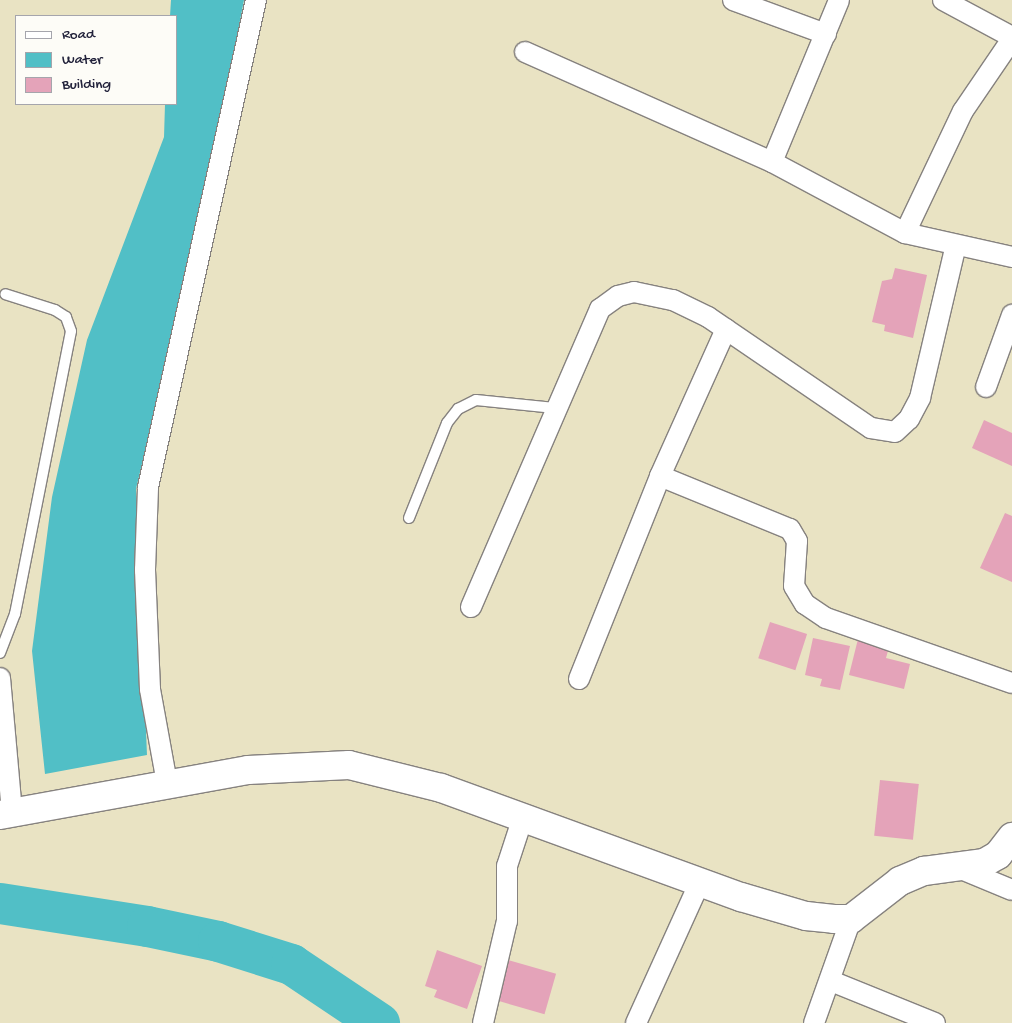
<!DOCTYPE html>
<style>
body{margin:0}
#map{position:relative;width:1012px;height:1023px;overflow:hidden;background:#e9e3c3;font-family:"Gochi Hand",sans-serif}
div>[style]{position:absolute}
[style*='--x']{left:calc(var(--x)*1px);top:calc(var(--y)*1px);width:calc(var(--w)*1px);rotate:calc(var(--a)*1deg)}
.water>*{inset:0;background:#51bfc6}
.river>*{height:41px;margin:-20.5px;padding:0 20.5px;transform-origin:20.5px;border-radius:20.5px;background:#51bfc6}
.building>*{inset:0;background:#e4a3b9;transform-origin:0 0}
.roads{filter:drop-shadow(1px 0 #86827f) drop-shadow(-1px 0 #86827f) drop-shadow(0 1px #86827f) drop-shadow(0 -1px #86827f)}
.lane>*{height:10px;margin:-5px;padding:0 5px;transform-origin:5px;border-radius:5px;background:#fff}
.street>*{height:20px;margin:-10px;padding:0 10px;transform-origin:10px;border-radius:10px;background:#fff}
.secondary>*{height:28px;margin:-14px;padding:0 14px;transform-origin:14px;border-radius:14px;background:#fff}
span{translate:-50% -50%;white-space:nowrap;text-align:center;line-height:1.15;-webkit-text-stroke:4.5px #fdfcf7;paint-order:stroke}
.legend{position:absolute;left:15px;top:15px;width:162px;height:90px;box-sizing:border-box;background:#fdfcf7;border:1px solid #a5a5ac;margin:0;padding:6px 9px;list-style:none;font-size:15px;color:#22223b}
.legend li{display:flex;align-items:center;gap:10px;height:25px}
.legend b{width:25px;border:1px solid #a5a5ac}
</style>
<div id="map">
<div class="water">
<div style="clip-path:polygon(171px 0,244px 0,209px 181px,136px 489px,147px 755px,45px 774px,32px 651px,52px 497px,87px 340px,164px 137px,165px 104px,176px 104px,176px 16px,170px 16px)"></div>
</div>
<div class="river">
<div style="--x:0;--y:903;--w:149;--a:8.9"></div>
<div style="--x:147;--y:926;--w:73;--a:11.9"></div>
<div style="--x:218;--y:941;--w:77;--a:17.5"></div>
<div style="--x:291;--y:964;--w:106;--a:33.8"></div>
</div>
<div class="building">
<div style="clip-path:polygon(895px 268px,927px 275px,913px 338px,884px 331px,885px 325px,872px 322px,882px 281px,892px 279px)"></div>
<div style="clip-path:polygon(984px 420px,1012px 433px,1012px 466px,972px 448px)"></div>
<div style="clip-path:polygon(1005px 513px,1012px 516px,1012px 582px,980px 568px)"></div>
<div style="left:770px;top:622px;width:39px;height:38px;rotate:18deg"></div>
<div style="clip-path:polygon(813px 638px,850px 646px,840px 690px,820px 686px,822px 679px,805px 675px)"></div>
<div style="clip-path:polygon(858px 639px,889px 647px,886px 658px,910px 664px,904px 689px,849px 675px)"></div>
<div style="left:880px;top:780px;width:39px;height:56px;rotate:6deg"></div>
<div style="clip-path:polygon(437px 950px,482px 966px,467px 1009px,434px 997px,437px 990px,425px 986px)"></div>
<div style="left:508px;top:960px;width:50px;height:42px;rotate:16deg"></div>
</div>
<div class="roads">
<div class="lane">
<div style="--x:409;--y:518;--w:102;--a:-68.2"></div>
<div style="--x:447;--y:423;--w:18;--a:-52"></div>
<div style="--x:458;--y:409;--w:20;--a:-27"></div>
<div style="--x:476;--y:400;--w:79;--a:5.8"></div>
<div style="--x:0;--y:653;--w:42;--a:-69"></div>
<div style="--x:15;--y:614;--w:288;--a:-78.8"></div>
<div style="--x:71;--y:331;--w:15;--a:-110"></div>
<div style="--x:66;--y:317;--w:13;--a:-148"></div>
<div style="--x:55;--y:310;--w:52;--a:-162.3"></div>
</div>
<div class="street">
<div style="--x:733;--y:0;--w:99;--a:20.1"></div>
<div style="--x:943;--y:0;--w:78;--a:28.2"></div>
<div style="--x:525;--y:52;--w:270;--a:24"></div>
<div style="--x:772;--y:162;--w:151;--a:28.1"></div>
<div style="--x:905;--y:233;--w:110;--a:12.6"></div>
<div style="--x:772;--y:162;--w:175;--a:-67.5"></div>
<div style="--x:905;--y:233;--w:135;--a:-64.6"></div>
<div style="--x:963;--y:111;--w:87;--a:-55.8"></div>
<div style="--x:986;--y:387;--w:77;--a:-70.1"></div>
<div style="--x:660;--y:476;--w:140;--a:22.2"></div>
<div style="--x:790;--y:529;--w:14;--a:60"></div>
<div style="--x:797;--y:541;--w:45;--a:93.8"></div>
<div style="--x:794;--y:586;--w:21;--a:59"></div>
<div style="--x:805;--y:604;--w:25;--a:34"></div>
<div style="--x:826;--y:618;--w:197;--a:19.3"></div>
<div style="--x:471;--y:607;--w:325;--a:-66.6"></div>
<div style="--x:600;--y:309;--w:22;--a:-36"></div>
<div style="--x:618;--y:296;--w:16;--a:-14"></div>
<div style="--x:634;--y:292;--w:40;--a:12"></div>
<div style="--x:673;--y:300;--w:39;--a:26"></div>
<div style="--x:708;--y:317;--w:197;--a:34.3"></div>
<div style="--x:871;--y:428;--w:24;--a:9"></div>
<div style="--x:895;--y:432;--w:19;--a:-43"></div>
<div style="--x:909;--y:419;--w:24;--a:-62"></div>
<div style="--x:920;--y:398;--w:157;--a:-76.8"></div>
<div style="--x:0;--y:678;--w:136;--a:84.9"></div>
<div style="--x:579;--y:679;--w:219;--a:-68.2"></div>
<div style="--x:660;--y:476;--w:161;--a:-65.8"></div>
<div style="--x:167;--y:783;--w:96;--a:-100.3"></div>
<div style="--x:150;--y:689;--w:119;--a:-92.4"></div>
<div style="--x:145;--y:570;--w:83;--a:-87.9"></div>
<div style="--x:148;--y:487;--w:499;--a:-77.5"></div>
<div style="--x:959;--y:868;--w:57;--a:22.5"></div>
<div style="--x:831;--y:981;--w:112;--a:22"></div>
<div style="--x:483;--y:1023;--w:105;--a:-76.8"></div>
<div style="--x:507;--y:921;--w:55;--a:-90"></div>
<div style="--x:507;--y:866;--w:52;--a:-71.9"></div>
<div style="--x:636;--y:1023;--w:155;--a:-65.6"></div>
<div style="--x:814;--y:1023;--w:110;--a:-70.4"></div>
</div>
<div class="secondary">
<div style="--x:0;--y:815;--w:252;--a:-10.3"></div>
<div style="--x:248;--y:770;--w:101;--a:-2.8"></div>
<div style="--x:349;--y:765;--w:95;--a:14"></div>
<div style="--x:441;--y:788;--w:319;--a:20"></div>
<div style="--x:741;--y:897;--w:68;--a:16.3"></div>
<div style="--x:806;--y:916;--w:28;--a:6"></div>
<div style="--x:834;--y:919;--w:17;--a:0"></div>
<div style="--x:851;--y:919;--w:62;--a:-37.8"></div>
<div style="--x:900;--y:881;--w:26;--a:-23"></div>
<div style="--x:924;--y:871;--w:61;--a:-7.6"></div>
<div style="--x:984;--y:863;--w:16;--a:-30"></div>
<div style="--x:998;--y:855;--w:23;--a:-52"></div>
</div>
</div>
<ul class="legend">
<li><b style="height:6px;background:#fff"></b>Road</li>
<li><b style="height:14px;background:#51bfc6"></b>Water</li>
<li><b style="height:14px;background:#e4a3b9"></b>Building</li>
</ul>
</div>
